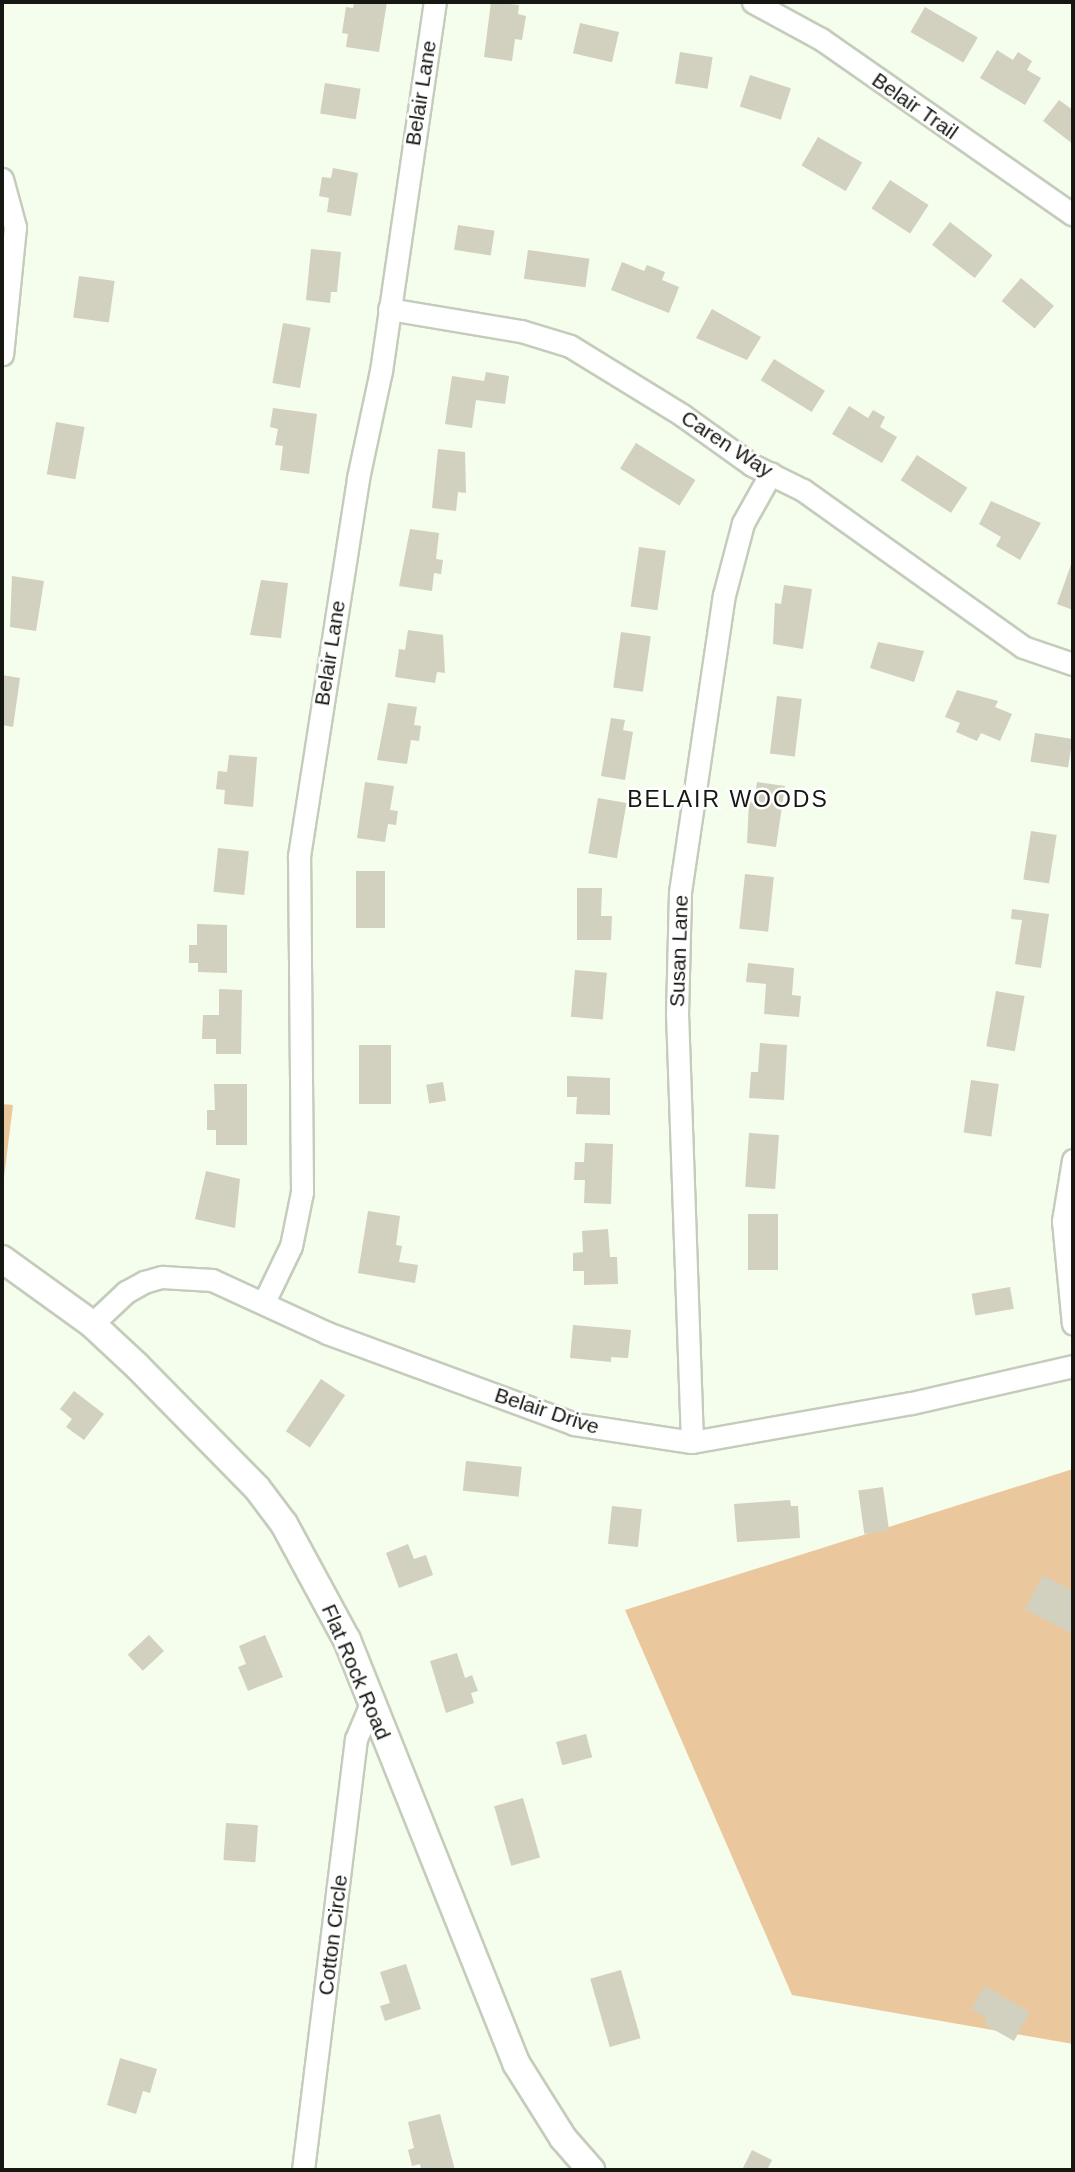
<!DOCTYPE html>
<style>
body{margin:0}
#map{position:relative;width:1075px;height:2172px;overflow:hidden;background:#f5fdec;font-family:Helvetica,sans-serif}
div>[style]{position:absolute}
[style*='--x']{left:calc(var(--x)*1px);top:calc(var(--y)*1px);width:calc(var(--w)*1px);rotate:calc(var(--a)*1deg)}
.green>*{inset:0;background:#ebc79d}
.building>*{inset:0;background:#d2d0be;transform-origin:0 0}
.roads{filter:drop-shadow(2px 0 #c4ccbb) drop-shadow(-2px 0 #c4ccbb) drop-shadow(0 2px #c4ccbb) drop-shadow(0 -2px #c4ccbb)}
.minor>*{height:21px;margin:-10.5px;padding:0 10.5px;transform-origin:10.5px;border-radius:10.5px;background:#fff}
.tertiary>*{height:26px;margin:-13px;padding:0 13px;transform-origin:13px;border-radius:13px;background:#fff}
span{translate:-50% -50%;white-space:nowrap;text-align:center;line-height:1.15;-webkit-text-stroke:5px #fff;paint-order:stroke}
.street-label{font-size:21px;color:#151812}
.neighbourhood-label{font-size:23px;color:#151812;letter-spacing:2px}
.frame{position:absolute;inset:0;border:4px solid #151812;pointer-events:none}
</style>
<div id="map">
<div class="green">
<div style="clip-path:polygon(2px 1104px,13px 1105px,2px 1193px)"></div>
<div style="clip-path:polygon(1073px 1469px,1073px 2044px,792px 1995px,625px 1610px)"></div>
</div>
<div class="building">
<div style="clip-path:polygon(354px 2px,387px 2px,379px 52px,346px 47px,348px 34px,342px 33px,346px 7px,353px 8px)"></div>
<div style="clip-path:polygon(491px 2px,519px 5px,518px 14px,526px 16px,522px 40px,515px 39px,512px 61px,484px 57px)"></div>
<div style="left:925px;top:7px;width:61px;height:29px;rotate:30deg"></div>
<div style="left:580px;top:23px;width:40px;height:31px;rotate:13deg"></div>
<div style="clip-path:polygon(997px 50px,1013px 60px,1018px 52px,1032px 61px,1027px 70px,1041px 78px,1025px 105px,980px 78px)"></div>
<div style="left:680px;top:52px;width:33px;height:32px;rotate:9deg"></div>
<div style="left:750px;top:75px;width:43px;height:33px;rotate:18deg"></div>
<div style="left:325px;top:83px;width:36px;height:31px;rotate:9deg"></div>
<div style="clip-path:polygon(1059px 100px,1073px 110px,1073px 144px,1043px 121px)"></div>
<div style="left:818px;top:137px;width:51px;height:33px;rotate:30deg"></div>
<div style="clip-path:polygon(333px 168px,358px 173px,351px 216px,327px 212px,329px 198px,319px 196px,322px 177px,331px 178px)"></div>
<div style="left:890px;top:180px;width:46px;height:34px;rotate:33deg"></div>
<div style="left:950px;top:222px;width:54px;height:29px;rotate:38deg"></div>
<div style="left:458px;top:225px;width:37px;height:25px;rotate:9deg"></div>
<div style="clip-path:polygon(311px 249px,341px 252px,337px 292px,331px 292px,330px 303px,306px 300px)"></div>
<div style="left:528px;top:250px;width:62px;height:29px;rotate:8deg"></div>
<div style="clip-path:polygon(622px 262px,644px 271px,647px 265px,665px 272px,662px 280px,679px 287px,669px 313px,611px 290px)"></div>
<div style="left:79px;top:276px;width:36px;height:42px;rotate:8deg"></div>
<div style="left:1021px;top:278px;width:43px;height:30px;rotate:40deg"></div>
<div style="clip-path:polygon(712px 309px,761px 337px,747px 360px,696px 338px)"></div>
<div style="left:283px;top:323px;width:28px;height:61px;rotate:10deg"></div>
<div style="left:774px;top:359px;width:60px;height:25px;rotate:32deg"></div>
<div style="clip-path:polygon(486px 372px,509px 376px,505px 404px,476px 400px,472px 428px,445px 424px,452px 376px,484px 381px)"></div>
<div style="clip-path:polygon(849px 406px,868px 418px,873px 410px,885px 417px,880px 427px,897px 437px,882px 463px,832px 434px)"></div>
<div style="clip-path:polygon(273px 408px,317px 414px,309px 474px,280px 470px,283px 446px,275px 445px,278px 429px,270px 427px)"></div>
<div style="left:56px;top:422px;width:29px;height:53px;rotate:10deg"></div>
<div style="left:636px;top:443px;width:70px;height:30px;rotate:32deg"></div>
<div style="clip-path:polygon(438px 449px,465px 452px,466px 493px,458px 492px,456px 511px,432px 508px)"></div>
<div style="left:917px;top:455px;width:60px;height:30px;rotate:33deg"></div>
<div style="clip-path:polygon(991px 501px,1041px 523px,1020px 560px,996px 546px,1001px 537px,979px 524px)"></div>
<div style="clip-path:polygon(410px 529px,439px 533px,436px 559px,443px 560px,441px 574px,434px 573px,432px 591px,399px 586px)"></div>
<div style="left:639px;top:547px;width:27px;height:60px;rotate:8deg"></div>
<div style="clip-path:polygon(1073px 559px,1073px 610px,1057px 604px)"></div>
<div style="clip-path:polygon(12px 576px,44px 581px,36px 631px,10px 627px)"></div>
<div style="clip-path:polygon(261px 580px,288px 583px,281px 638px,250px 635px)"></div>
<div style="clip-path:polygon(784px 585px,812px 589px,803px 649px,773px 644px,775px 603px,781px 604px)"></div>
<div style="clip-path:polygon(408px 630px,443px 635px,445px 673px,437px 672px,435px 683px,395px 677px,399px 649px,405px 650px)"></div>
<div style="left:621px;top:632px;width:30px;height:56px;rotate:8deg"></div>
<div style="clip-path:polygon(878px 642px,924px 651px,914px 682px,870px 668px)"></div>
<div style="clip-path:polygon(2px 675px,20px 678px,13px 727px,2px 725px)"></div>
<div style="clip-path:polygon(957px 690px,998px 701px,995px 707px,1012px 714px,1000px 741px,981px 733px,977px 741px,956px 732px,960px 723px,945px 717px)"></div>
<div style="left:777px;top:696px;width:25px;height:58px;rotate:7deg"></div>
<div style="clip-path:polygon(388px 703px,417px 707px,414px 725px,421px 726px,419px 741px,411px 740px,407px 764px,377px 760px)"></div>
<div style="clip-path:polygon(611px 718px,625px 720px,623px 730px,633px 732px,625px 780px,601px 776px)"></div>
<div style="left:1035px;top:733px;width:38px;height:29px;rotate:9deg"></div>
<div style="clip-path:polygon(229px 755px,257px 757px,253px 807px,224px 804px,225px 790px,216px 789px,218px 771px,227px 772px)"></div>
<div style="clip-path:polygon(365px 782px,394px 786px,390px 810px,398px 811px,396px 825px,388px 824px,385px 842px,357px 838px)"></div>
<div style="clip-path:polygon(757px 782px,785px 786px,776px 847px,747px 843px,749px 802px,754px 803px)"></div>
<div style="left:598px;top:798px;width:29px;height:56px;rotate:10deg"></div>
<div style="left:1031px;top:831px;width:26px;height:49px;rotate:9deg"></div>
<div style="left:218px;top:848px;width:31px;height:44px;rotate:6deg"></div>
<div style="left:356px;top:871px;width:29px;height:57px"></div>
<div style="left:745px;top:874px;width:29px;height:55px;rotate:6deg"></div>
<div style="clip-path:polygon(577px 888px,602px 888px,601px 916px,612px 916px,611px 940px,577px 940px)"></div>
<div style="clip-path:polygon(1012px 909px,1049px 914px,1041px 968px,1015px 964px,1022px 920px,1011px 919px)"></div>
<div style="clip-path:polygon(197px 924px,227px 925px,227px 973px,198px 972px,198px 963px,189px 963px,189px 945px,197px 945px)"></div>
<div style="clip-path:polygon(748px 963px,794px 968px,792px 995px,801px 996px,799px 1017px,764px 1014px,766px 984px,746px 982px)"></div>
<div style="left:575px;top:970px;width:32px;height:47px;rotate:5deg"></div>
<div style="clip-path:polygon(219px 989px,242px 990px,241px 1054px,216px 1054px,216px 1039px,202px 1039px,203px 1015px,219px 1015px)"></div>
<div style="left:996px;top:991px;width:29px;height:56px;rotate:10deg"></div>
<div style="clip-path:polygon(760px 1043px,787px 1045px,784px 1100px,749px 1098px,751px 1072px,758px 1072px)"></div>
<div style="left:359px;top:1045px;width:32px;height:59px"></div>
<div style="clip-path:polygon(567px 1076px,610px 1078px,610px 1115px,576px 1114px,577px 1097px,567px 1097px)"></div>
<div style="left:971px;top:1080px;width:28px;height:53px;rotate:8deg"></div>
<div style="left:443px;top:1082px;width:19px;height:17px;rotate:81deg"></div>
<div style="clip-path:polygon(214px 1084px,247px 1084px,247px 1145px,216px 1145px,216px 1130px,207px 1130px,207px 1110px,215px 1110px)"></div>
<div style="left:749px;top:1133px;width:30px;height:54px;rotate:4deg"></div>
<div style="clip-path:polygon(585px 1143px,613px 1144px,611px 1204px,584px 1203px,585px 1180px,574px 1180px,575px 1162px,584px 1162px)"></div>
<div style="clip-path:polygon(206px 1171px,240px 1179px,235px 1228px,195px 1219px)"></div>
<div style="clip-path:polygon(368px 1211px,400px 1216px,396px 1245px,402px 1246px,399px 1262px,418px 1265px,415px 1283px,358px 1273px)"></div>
<div style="left:748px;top:1214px;width:30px;height:56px"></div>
<div style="clip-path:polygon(608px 1229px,610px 1257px,617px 1257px,618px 1284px,584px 1285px,584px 1271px,573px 1271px,573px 1253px,583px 1252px,582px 1231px)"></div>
<div style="left:1010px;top:1287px;width:22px;height:39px;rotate:80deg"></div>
<div style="clip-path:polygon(573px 1325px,631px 1330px,628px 1358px,611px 1357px,611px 1362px,570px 1358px)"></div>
<div style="left:321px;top:1379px;width:29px;height:63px;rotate:34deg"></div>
<div style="clip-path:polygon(74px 1391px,104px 1414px,84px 1440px,66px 1427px,72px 1419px,60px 1409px)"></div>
<div style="left:466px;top:1461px;width:56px;height:30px;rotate:6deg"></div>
<div style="left:883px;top:1487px;width:44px;height:25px;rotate:82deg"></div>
<div style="clip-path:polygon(790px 1500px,791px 1506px,798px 1506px,800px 1538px,737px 1542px,734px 1504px)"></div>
<div style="left:612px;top:1506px;width:30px;height:38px;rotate:6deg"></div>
<div style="clip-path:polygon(408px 1544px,414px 1559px,426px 1555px,433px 1575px,399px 1588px,386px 1553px)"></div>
<div style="clip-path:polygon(1043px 1575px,1073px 1591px,1073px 1634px,1025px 1609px)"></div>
<div style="left:149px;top:1635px;width:22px;height:29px;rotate:47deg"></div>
<div style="clip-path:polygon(265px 1635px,283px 1677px,248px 1691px,238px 1667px,246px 1664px,239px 1646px)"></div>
<div style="clip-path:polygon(457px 1653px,465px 1678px,472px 1675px,478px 1691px,471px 1693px,474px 1703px,446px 1713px,430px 1661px)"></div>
<div style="left:586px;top:1734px;width:24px;height:31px;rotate:75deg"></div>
<div style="left:523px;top:1798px;width:62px;height:30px;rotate:74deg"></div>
<div style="left:226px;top:1823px;width:32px;height:37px;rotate:4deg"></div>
<div style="clip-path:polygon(406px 1964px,421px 2009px,385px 2021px,380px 2006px,390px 2003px,380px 1972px)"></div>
<div style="left:621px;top:1970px;width:71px;height:32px;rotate:74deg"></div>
<div style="clip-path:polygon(984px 1986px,1030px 2012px,1014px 2041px,984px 2024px,987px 2018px,971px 2009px)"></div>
<div style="clip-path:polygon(120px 2058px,157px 2069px,150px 2093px,143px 2091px,136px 2114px,107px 2105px)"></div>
<div style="clip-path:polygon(440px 2114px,455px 2170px,421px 2170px,420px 2164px,412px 2166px,408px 2150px,414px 2148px,408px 2122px)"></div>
<div style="clip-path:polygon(752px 2150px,772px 2160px,767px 2170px,742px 2170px)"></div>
</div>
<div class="roads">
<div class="minor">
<div style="--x:753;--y:2;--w:77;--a:28.6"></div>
<div style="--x:821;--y:39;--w:307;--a:34.9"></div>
<div style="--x:2;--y:179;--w:50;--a:74.8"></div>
<div style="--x:15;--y:227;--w:128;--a:95.8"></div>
<div style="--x:389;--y:309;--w:134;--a:9.5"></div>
<div style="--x:521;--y:331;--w:51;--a:17"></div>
<div style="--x:570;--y:346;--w:132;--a:31.6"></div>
<div style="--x:682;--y:415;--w:86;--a:35.5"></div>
<div style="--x:752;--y:465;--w:57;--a:26.1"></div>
<div style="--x:803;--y:490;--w:270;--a:35.5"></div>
<div style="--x:1023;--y:647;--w:53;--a:18.8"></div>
<div style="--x:1073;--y:1160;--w:62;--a:99.3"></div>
<div style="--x:1063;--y:1221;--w:103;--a:84.5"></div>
<div style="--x:264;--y:1302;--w:62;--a:-64.3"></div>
<div style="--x:291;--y:1246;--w:55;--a:-78.5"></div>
<div style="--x:302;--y:1192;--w:336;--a:-90.5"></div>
<div style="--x:299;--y:856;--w:383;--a:-81.1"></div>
<div style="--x:358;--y:478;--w:109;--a:-77.9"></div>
<div style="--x:381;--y:371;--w:373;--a:-81.7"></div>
<div style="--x:92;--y:1324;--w:47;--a:-43.3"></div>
<div style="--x:126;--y:1292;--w:21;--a:-29"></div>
<div style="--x:144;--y:1282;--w:19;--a:-16"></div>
<div style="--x:162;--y:1277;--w:50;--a:3.4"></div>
<div style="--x:212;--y:1280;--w:127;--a:24.7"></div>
<div style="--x:327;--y:1333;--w:263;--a:20.2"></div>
<div style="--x:574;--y:1424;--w:119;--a:8.7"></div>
<div style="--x:692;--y:1442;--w:223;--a:-10.1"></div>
<div style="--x:912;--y:1403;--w:165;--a:-12.9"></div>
<div style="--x:692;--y:1442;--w:427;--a:-92"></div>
<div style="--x:677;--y:1015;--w:123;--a:-88.6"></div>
<div style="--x:680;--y:892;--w:300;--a:-81.6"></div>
<div style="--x:724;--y:595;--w:74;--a:-75.2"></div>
<div style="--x:743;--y:523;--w:57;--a:-60.8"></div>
<div style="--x:303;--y:2170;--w:434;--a:-83"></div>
<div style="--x:356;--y:1739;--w:39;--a:-67"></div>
</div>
<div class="tertiary">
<div style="--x:2;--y:1259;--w:111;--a:35.8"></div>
<div style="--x:92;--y:1324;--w:62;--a:43"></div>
<div style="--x:137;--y:1366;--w:171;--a:45.5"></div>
<div style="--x:257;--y:1488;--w:45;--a:53.1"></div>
<div style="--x:284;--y:1524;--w:132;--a:61.5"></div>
<div style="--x:347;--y:1640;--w:456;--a:68.2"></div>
<div style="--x:516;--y:2063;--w:89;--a:57.9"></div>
<div style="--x:563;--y:2138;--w:43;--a:48.8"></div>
</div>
</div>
<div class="street-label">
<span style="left:421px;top:93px;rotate:-81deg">Belair Lane</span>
<span style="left:915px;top:106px;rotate:35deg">Belair Trail</span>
<span style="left:727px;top:444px;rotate:33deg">Caren Way</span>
<span style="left:330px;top:653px;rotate:-81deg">Belair Lane</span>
<span style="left:679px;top:951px;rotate:-88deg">Susan Lane</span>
<span style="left:547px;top:1411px;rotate:18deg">Belair Drive</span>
<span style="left:356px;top:1672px;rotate:67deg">Flat Rock Road</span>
<span style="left:333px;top:1935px;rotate:-83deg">Cotton Circle</span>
</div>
<div class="neighbourhood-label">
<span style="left:728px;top:799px">BELAIR WOODS</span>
</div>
<div class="frame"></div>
</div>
